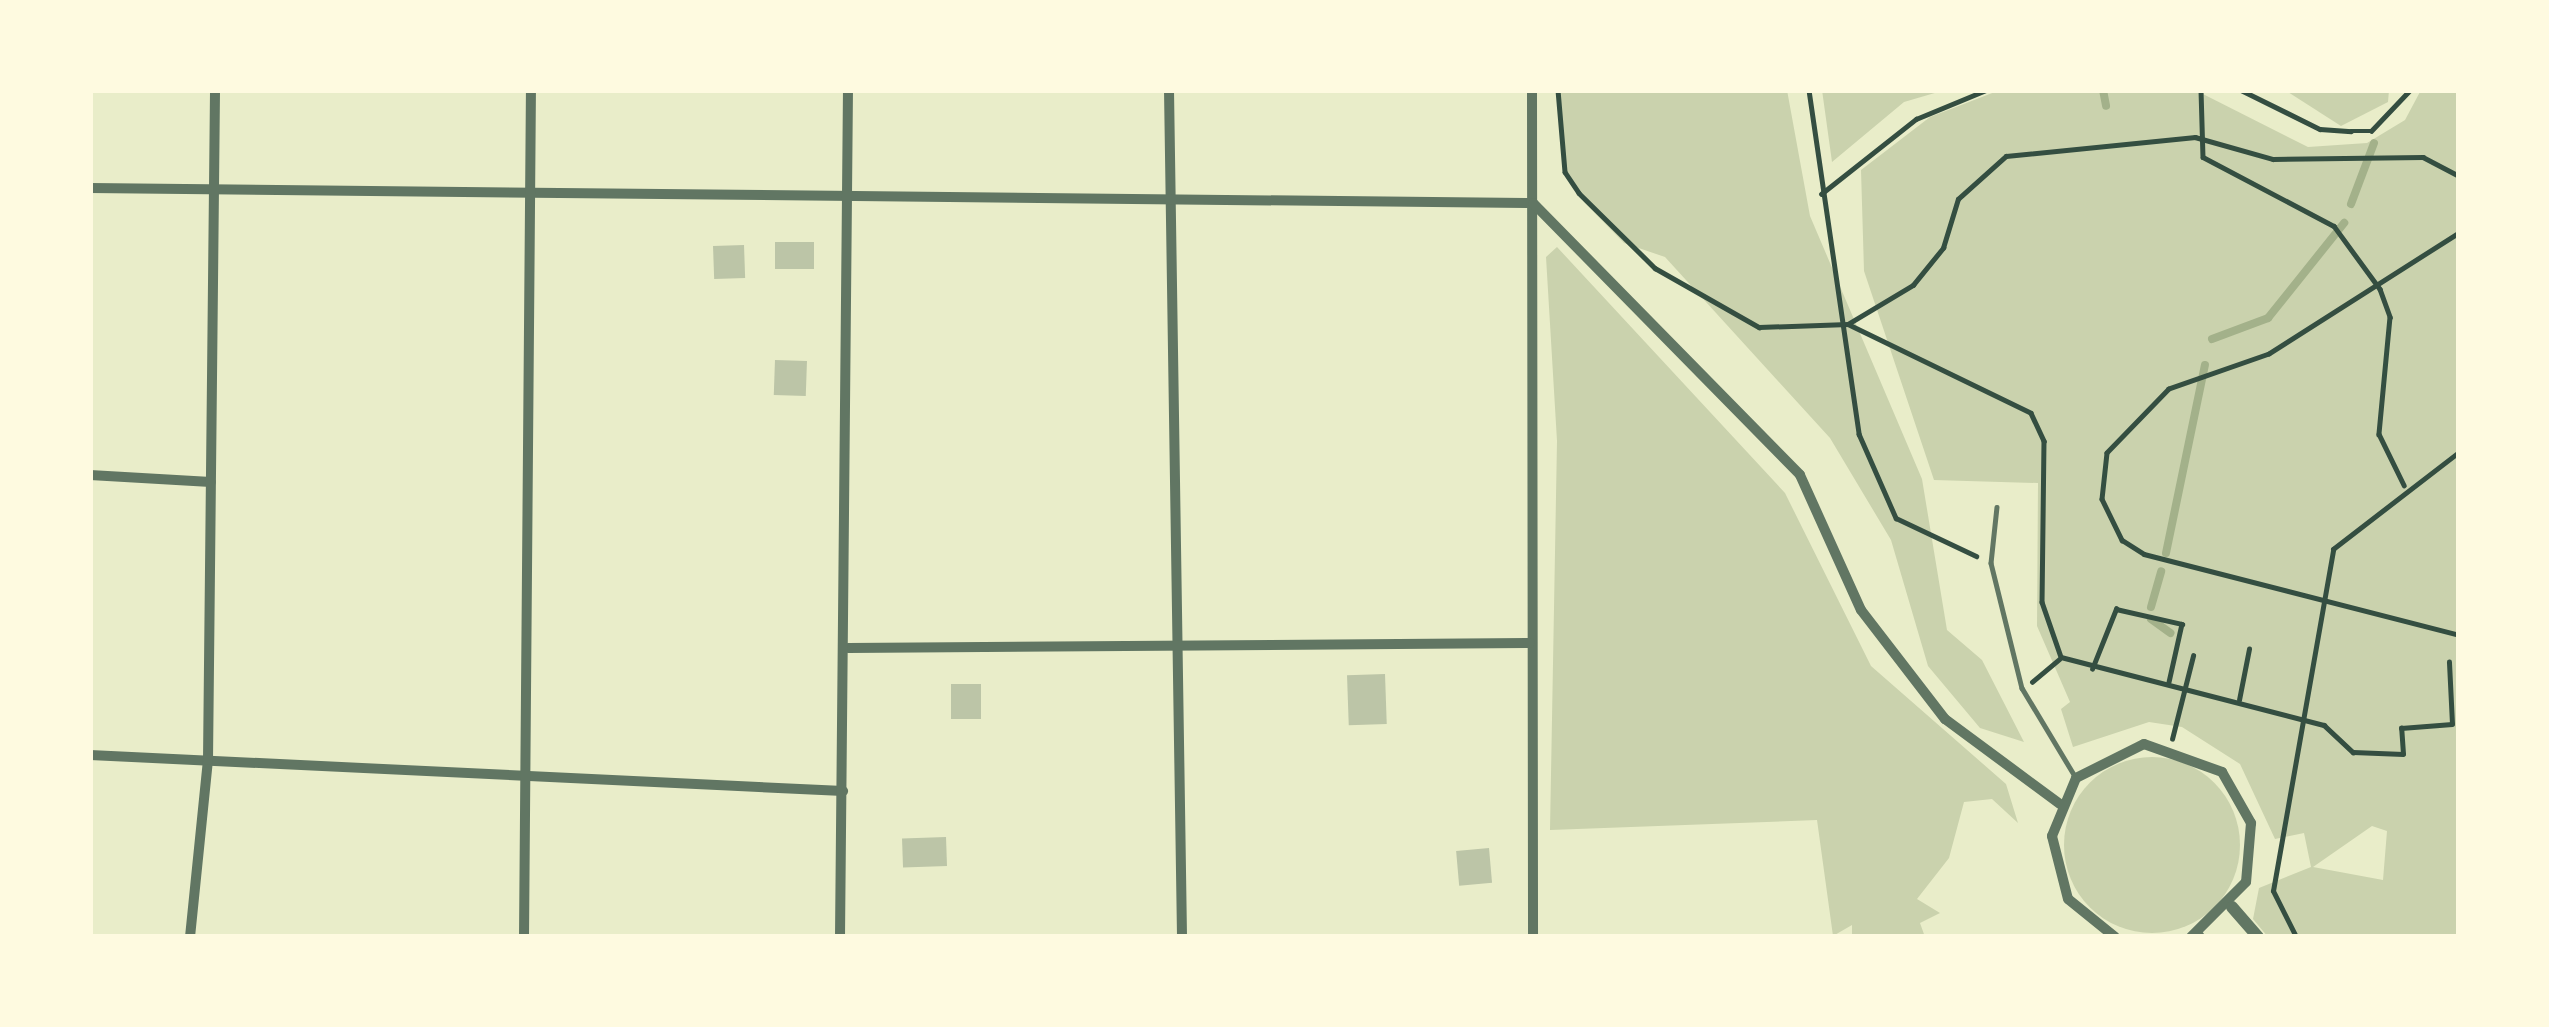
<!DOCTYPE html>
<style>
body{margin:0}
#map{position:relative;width:2549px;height:1027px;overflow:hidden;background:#e9edc9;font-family:Raleway,sans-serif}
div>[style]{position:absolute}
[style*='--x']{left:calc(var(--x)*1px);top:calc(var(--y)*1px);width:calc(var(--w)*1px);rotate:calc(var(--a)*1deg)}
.green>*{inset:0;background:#cad2ad}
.round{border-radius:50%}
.stream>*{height:8px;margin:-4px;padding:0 4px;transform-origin:4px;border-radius:4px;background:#a3b18a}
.building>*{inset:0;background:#bcc5a7;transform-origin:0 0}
.path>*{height:4.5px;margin:-2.25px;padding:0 2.25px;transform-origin:2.25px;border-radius:2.25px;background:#344e41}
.service>*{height:4.5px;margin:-2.25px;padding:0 2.25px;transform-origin:2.25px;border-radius:2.25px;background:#617663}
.minor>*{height:10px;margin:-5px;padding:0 5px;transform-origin:5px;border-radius:5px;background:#617663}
.tertiary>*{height:12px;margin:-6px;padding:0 6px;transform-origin:6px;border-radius:6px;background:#617663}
span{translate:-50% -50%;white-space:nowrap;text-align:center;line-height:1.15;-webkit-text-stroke:10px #fefae0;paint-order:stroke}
.frame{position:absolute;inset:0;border:93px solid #fefae0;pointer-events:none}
</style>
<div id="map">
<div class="green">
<div style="clip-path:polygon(1557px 90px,1787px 90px,1810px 216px,1922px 479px,1947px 630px,1982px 660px,2024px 742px,1980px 728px,1928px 666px,1891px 540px,1830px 438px,1665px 257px,1624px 243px,1584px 202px,1565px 167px)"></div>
<div style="clip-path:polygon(1822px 90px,1945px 90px,1904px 102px,1832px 162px)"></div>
<div style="clip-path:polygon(evenodd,2000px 90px,2195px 90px,2308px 147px,2367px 143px,2405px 120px,2421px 90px,2459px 90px,2459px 937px,2268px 937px,2253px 919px,2259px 888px,2311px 867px,2304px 833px,2275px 839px,2240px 764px,2182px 727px,2149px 722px,2073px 747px,2061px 709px,2070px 702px,2037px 626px,2038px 483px,1934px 480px,1864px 271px,1861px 170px,1930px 117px,2000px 90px,2372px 826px,2387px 831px,2383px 880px,2313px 867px,2372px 826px)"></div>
<div style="clip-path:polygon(2285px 90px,2389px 90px,2388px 102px,2341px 126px)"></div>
<div style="clip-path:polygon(1557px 247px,1785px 493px,1871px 666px,2006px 784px,2018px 823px,1992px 799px,1964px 802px,1949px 858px,1917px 899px,1940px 913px,1920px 923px,1925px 937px,1852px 937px,1852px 925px,1833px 936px,1817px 820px,1550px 830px,1557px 441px,1546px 257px)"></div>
<div class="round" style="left:2064px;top:757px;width:176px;height:176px"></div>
</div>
<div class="stream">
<div style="--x:2103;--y:90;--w:16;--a:79"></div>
<div style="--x:2351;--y:204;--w:65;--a:-69.3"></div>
<div style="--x:2212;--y:339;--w:60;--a:-20.6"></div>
<div style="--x:2268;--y:318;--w:122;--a:-51.3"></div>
<div style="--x:2166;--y:553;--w:192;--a:-78.3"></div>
<div style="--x:2151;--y:607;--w:37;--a:-74"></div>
<div style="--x:2151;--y:619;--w:24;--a:36"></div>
</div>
<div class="building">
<div style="left:775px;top:242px;width:39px;height:27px"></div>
<div style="left:744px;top:245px;width:33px;height:31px;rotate:88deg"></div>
<div style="left:775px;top:360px;width:32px;height:35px;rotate:2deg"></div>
<div style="left:1385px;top:674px;width:50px;height:38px;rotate:88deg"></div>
<div style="left:951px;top:684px;width:30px;height:35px"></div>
<div style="left:946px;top:837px;width:29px;height:44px;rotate:88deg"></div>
<div style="left:1489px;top:848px;width:35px;height:33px;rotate:85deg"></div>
</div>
<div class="path">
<div style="--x:1558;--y:90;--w:82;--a:85.1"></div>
<div style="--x:1565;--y:172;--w:25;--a:56"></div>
<div style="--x:1579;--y:193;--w:107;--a:44.6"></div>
<div style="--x:1655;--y:268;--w:120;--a:29.6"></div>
<div style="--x:1759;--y:327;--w:89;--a:-1.9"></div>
<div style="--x:1848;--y:324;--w:76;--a:-31"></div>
<div style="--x:1913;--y:285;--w:48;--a:-51"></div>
<div style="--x:1943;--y:248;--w:51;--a:-73"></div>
<div style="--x:1958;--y:199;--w:64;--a:-41.9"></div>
<div style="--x:2006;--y:156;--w:190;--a:-5.7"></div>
<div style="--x:2195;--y:137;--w:81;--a:15.8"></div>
<div style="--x:2273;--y:159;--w:150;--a:-0.8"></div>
<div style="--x:2423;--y:157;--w:41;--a:27.8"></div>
<div style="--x:1809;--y:90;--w:348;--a:81.7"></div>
<div style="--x:1859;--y:434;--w:92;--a:66.2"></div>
<div style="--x:1896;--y:518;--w:89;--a:25.4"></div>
<div style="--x:2201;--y:90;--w:67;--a:88.3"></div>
<div style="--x:2203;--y:157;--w:148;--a:27.8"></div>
<div style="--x:2334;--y:226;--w:78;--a:53.9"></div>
<div style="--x:2380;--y:289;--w:30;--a:70"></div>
<div style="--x:2390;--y:317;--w:118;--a:95.4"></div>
<div style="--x:2379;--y:434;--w:57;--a:63.9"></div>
<div style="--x:2241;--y:90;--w:88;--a:26.3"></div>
<div style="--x:2320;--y:129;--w:31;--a:4"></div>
<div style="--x:2351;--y:131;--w:20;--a:0"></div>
<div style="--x:2371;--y:131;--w:57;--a:-46.4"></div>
<div style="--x:1821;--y:194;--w:121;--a:-38.3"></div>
<div style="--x:1916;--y:119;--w:76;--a:-22.5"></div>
<div style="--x:2459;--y:233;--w:225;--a:147.5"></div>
<div style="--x:2269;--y:354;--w:106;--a:160.7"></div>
<div style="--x:2169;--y:389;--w:89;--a:134.1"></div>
<div style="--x:2107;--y:453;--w:46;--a:96.2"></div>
<div style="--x:2102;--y:499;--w:46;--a:64"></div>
<div style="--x:2122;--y:540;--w:26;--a:32"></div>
<div style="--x:2144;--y:554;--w:325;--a:14.4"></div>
<div style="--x:1848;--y:324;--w:203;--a:25.9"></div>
<div style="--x:2031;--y:413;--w:31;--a:65"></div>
<div style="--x:2044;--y:441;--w:161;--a:90.7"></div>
<div style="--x:2042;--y:602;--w:58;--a:70.9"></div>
<div style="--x:2061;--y:657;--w:272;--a:14.5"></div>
<div style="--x:2324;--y:725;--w:40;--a:43"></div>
<div style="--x:2353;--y:752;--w:50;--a:2.3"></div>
<div style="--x:2403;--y:754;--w:26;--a:-94"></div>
<div style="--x:2401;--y:728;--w:51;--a:-4.5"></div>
<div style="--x:2452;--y:724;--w:62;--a:-92.8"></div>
<div style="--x:2092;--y:669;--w:65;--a:-68.2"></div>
<div style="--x:2116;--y:609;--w:68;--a:12.8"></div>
<div style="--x:2182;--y:624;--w:59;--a:102.6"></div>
<div style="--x:2032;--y:682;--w:35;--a:-40"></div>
<div style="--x:2239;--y:700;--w:52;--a:-78.9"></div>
<div style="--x:2172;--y:739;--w:86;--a:-75.8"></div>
<div style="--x:2296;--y:937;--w:51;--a:-116.6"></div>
<div style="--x:2273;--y:891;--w:347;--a:-80"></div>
<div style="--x:2333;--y:549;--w:159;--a:-37.6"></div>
</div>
<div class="service">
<div style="--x:1997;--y:507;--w:56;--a:96.1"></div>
<div style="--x:1991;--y:563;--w:129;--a:76.1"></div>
<div style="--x:2022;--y:688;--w:105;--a:59"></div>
</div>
<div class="minor">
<div style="--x:1169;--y:90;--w:847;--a:89.12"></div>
<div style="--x:1532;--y:90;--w:847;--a:89.93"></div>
<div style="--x:90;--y:188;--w:1443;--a:0.6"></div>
<div style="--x:1533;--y:203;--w:381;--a:45.5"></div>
<div style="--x:1800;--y:475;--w:148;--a:65.7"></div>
<div style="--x:1861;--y:610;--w:138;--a:52.4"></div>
<div style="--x:1945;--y:719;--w:143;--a:36.5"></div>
<div style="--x:90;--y:475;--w:121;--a:3.3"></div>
<div style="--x:848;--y:648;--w:682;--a:-0.42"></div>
<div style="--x:90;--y:755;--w:754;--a:2.74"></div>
<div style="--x:190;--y:937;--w:178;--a:-84.2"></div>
<div style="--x:208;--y:760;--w:670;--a:-89.4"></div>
<div style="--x:524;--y:937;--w:847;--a:-89.53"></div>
<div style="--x:840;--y:937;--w:847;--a:-89.46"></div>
<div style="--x:2115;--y:937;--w:60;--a:-141"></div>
<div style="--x:2068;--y:899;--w:65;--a:-104.3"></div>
<div style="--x:2052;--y:836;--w:63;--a:-67.5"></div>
<div style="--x:2076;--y:778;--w:76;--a:-26.6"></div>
<div style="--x:2144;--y:744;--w:83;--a:19.7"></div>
<div style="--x:2222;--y:772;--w:59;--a:60.4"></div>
<div style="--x:2251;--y:823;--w:59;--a:94.8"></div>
<div style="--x:2246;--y:882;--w:78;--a:135"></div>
</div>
<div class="tertiary">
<div style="--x:2232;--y:907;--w:40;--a:49"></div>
<div style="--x:2197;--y:935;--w:3;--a:45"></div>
</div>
<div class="frame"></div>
</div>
